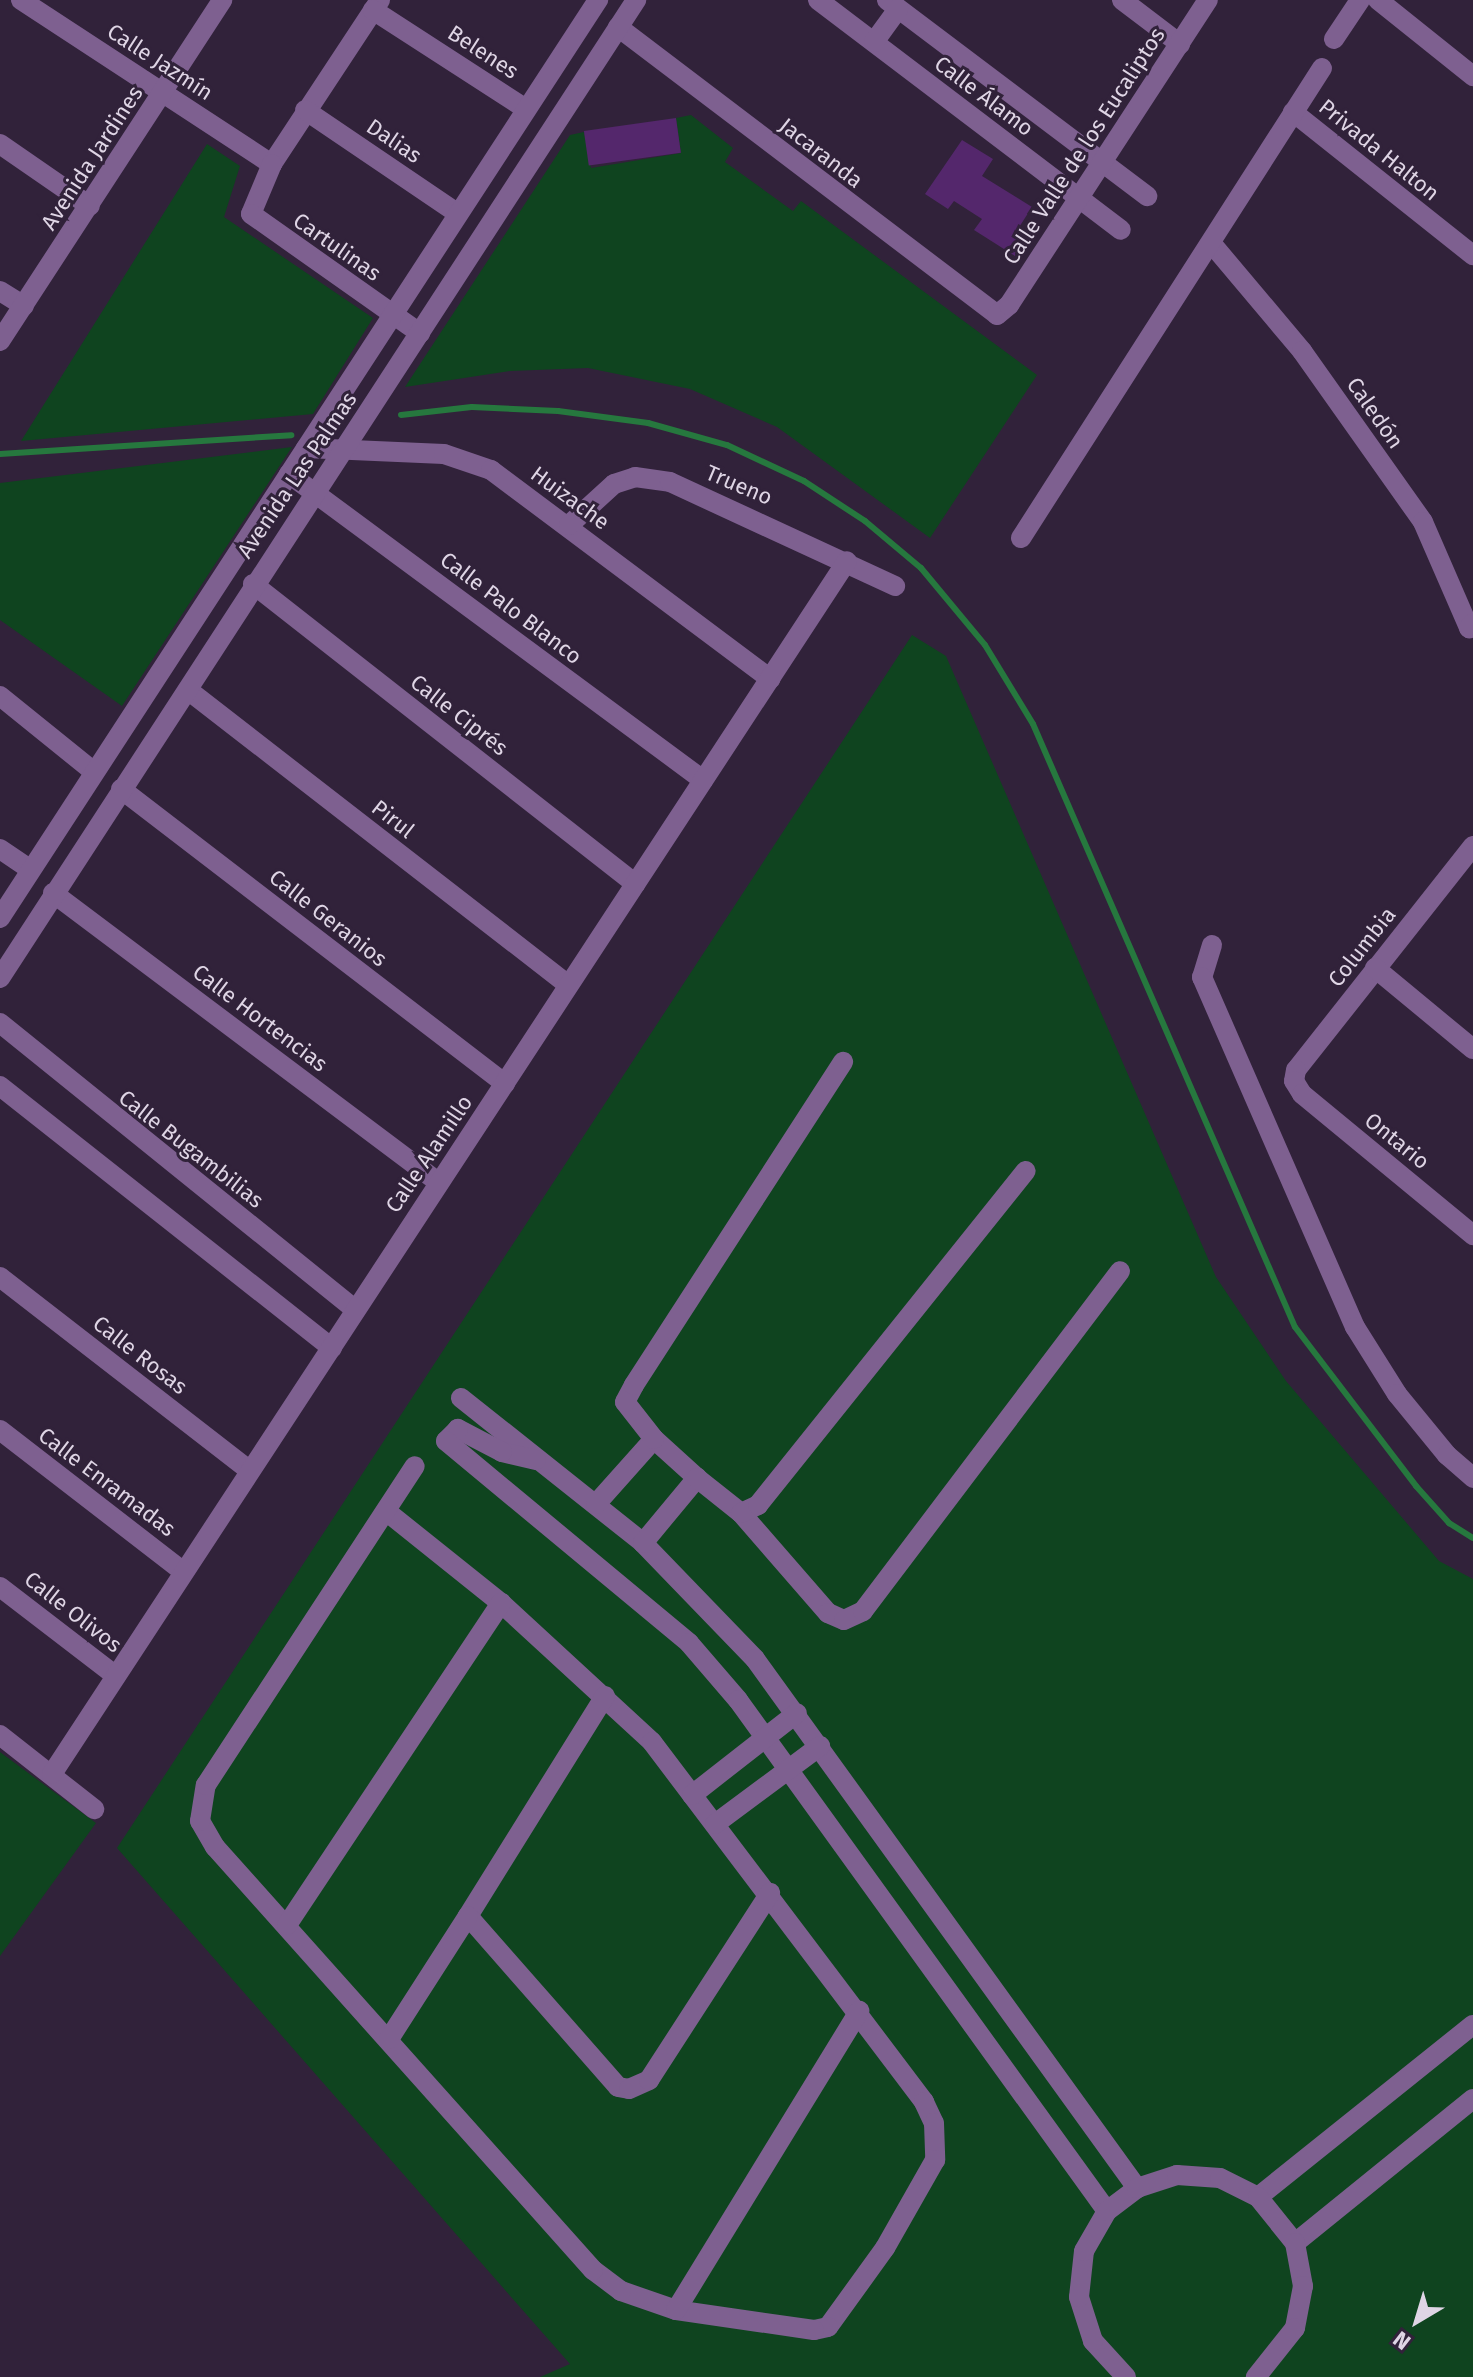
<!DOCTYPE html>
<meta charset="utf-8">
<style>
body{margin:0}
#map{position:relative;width:1473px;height:2377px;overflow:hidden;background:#31223a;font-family:"Fira Sans",sans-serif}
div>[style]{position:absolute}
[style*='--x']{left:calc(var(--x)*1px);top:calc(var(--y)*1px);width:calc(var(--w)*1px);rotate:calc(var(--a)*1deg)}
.green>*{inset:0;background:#0f441f}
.stream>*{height:6px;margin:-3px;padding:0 3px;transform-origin:3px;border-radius:3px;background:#26783e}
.building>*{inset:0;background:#54276c;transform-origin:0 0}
.minor>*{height:20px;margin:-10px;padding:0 10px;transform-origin:10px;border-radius:10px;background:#7e6090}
span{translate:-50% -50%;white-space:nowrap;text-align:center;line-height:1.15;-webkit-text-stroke:6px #31223a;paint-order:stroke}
.street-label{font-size:22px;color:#dfd5e5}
.north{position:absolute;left:1377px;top:2281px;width:80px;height:80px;-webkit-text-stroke:6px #31223a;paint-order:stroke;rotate:218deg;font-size:22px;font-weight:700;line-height:32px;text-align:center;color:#dfd5e5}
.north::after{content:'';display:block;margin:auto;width:28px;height:36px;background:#dfd5e5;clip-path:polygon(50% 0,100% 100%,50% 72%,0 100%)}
</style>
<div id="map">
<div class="green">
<div style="clip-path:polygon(691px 115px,733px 148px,725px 162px,793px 211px,801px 201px,1037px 375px,930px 538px,777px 427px,690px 389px,588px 368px,510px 371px,405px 387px,570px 135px,584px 132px,591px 168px,681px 153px,676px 118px)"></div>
<div style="clip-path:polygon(207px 144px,240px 166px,224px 217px,373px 318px,313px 414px,21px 441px)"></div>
<div style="clip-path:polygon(292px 447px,122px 706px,0 620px,0 483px)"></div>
<div style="clip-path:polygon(912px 635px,946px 656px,1216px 1277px,1286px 1381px,1439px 1561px,1473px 1579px,1473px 2377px,540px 2377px,570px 2364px,117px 1848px)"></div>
<div style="clip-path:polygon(0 1752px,96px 1823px,0 1956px)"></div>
</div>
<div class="stream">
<div style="--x:401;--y:415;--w:71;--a:-6.4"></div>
<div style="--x:472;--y:407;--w:86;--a:2.7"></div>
<div style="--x:558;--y:411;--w:91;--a:7.6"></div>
<div style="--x:648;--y:423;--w:82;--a:15.6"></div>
<div style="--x:727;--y:445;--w:85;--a:25.1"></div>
<div style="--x:804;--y:481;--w:73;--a:33.3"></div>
<div style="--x:865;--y:521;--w:73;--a:40"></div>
<div style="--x:921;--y:568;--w:100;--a:50.3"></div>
<div style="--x:985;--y:645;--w:92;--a:58.7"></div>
<div style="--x:1033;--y:724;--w:657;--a:66.52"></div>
<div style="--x:1295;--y:1327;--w:200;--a:52.7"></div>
<div style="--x:1416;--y:1486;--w:50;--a:48.3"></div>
<div style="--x:1449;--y:1523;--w:28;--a:32"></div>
<div style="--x:0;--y:454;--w:292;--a:-3.7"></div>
</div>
<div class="building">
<div style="left:676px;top:118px;width:35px;height:93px;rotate:82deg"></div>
<div style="clip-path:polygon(962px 140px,993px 159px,982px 176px,1032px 207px,1016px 232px,1026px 239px,1015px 256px,974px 230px,982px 219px,954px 201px,948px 209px,925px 194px)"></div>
</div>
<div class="minor">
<div style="--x:21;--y:0;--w:300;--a:33.2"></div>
<div style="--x:380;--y:0;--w:196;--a:123.4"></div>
<div style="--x:272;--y:164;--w:54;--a:112.8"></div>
<div style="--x:251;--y:214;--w:207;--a:35.2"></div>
<div style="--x:818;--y:0;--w:380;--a:37.2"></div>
<div style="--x:887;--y:0;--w:326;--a:37"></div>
<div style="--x:1122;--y:0;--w:73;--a:37.2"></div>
<div style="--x:1378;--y:0;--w:122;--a:38.7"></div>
<div style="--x:373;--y:10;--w:182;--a:32.9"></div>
<div style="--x:618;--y:27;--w:476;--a:37.2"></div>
<div style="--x:997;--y:315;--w:16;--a:-40"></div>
<div style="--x:1009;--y:305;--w:364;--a:-56.9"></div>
<div style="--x:1334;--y:39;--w:47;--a:-56.3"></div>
<div style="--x:874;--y:42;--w:41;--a:-54"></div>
<div style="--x:305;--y:110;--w:184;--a:34.1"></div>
<div style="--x:1293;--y:112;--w:230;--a:38.5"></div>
<div style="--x:0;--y:144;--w:109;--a:34.6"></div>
<div style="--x:1212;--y:244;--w:140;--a:49.9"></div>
<div style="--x:1302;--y:351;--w:209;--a:54.7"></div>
<div style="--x:1423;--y:522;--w:116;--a:66.5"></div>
<div style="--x:1469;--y:628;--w:6;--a:-51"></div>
<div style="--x:0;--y:291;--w:28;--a:32"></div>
<div style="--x:0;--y:341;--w:407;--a:-56.9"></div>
<div style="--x:306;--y:448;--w:138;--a:2.5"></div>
<div style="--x:444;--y:454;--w:50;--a:18.8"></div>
<div style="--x:491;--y:470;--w:349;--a:36.8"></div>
<div style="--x:289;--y:474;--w:515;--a:36.47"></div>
<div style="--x:569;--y:525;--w:61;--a:-42.3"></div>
<div style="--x:614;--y:484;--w:22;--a:-18"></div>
<div style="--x:635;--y:477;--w:35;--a:8"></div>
<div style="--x:670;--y:482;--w:248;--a:24.8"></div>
<div style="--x:1021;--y:538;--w:558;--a:-57.36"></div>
<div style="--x:253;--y:584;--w:486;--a:38.1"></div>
<div style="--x:188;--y:690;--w:481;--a:37.8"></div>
<div style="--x:0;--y:696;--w:119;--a:38.9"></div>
<div style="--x:121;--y:789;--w:484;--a:37.5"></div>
<div style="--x:1473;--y:846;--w:285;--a:128.3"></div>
<div style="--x:1296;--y:1070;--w:11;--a:100"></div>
<div style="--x:1294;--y:1081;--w:15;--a:58"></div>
<div style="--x:1302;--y:1094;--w:222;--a:39.5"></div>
<div style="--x:0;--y:849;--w:37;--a:34"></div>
<div style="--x:53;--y:893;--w:481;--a:36.9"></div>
<div style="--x:0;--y:918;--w:1096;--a:-56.92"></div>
<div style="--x:1212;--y:945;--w:34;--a:107"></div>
<div style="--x:1202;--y:977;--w:382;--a:66.4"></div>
<div style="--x:1355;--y:1327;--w:79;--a:57.9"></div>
<div style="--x:1397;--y:1394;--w:79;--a:50.7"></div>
<div style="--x:1447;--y:1455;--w:35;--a:41"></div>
<div style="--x:1375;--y:968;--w:127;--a:39.6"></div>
<div style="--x:0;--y:978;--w:1167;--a:-56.96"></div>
<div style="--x:0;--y:1023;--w:457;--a:38.9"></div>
<div style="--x:0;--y:1086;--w:423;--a:38.3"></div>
<div style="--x:0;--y:1277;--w:316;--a:37.8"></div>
<div style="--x:461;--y:1398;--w:233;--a:38.5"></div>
<div style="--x:643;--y:1543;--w:161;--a:46"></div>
<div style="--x:755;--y:1659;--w:653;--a:54.17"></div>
<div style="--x:0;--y:1430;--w:232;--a:37.7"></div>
<div style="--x:654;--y:1439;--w:58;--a:42.2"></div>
<div style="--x:536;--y:1460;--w:35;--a:-167"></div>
<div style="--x:502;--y:1452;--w:50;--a:-152.4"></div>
<div style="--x:458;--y:1429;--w:17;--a:135"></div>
<div style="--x:446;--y:1441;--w:316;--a:39.7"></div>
<div style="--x:689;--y:1643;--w:75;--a:49.3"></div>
<div style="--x:738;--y:1700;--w:630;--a:54.17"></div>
<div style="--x:596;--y:1504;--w:87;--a:-48.3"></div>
<div style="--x:654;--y:1439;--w:47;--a:-128.1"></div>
<div style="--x:625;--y:1402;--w:19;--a:-62"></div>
<div style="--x:634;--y:1385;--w:385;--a:-57.1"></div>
<div style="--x:386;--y:1511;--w:147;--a:38.7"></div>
<div style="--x:501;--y:1603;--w:205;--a:42.6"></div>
<div style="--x:652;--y:1742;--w:451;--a:52.9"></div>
<div style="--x:924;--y:2102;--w:23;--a:65"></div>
<div style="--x:934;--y:2123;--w:37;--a:88"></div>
<div style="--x:935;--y:2160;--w:101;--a:119.6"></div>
<div style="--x:885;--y:2248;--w:97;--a:125.8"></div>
<div style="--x:828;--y:2327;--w:14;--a:168"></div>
<div style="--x:814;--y:2330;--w:139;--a:-171.8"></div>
<div style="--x:676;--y:2310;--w:58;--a:-160.9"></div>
<div style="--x:621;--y:2291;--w:35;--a:-143"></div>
<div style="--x:593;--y:2270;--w:567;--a:-131.78"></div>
<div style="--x:215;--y:1847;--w:30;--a:-120"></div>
<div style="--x:200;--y:1821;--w:36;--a:-81"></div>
<div style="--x:206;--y:1785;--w:381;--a:-56.8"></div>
<div style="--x:741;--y:1513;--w:133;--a:49"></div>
<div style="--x:828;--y:1613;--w:17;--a:24"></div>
<div style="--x:844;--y:1620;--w:21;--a:-25"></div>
<div style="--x:863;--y:1611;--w:426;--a:-52.9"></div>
<div style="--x:643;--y:1543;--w:85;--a:-50.3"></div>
<div style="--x:697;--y:1478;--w:56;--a:38.5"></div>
<div style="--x:741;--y:1513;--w:19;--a:-25"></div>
<div style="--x:758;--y:1505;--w:428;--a:-51.3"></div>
<div style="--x:0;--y:1587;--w:146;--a:37.5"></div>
<div style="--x:605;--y:1696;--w:259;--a:121.9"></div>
<div style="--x:468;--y:1916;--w:227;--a:48.7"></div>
<div style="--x:618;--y:2087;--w:11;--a:10"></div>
<div style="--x:629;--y:2089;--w:22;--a:-24"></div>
<div style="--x:649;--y:2080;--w:223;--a:-57.1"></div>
<div style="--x:0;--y:1735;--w:120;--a:38.2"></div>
<div style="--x:52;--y:1774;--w:1450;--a:-56.76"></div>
<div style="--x:692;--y:1795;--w:133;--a:-38"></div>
<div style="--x:715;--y:1824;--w:131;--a:-36.6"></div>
<div style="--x:287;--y:1925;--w:387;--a:-56.4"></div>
<div style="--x:389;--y:2039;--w:146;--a:-57.3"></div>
<div style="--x:1258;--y:2197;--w:275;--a:-38.7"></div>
<div style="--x:1295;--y:2243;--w:229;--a:-39"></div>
<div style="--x:676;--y:2310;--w:351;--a:-58.5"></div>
<div style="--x:1126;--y:2377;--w:49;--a:-132.5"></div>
<div style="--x:1093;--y:2341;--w:46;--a:-107.7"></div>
<div style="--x:1079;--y:2297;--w:46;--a:-83.8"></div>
<div style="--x:1084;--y:2251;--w:46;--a:-60.1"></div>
<div style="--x:1107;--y:2211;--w:38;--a:-37"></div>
<div style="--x:1137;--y:2188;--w:42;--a:-18"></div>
<div style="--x:1177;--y:2175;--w:43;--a:4"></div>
<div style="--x:1220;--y:2178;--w:42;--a:26.6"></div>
<div style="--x:1258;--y:2197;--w:59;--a:51.2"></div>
<div style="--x:1295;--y:2243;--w:44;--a:79.5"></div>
<div style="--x:1303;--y:2286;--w:43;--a:100.8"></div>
<div style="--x:1295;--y:2328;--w:63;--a:128.5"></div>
</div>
<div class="street-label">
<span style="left:483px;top:52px;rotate:33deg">Belenes</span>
<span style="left:160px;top:62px;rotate:33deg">Calle Jazmín</span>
<span style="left:984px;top:96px;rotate:37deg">Calle Álamo</span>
<span style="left:394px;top:141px;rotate:34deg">Dalias</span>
<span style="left:1084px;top:146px;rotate:-57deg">Calle Valle de los Eucaliptos</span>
<span style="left:1379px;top:150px;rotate:39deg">Privada Halton</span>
<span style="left:821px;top:153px;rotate:38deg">Jacaranda</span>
<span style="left:92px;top:158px;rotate:-57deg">Avenida Jardines</span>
<span style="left:337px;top:247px;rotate:35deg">Cartulinas</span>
<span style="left:1375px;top:413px;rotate:55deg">Caledón</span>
<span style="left:297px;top:475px;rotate:-56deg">Avenida Las Palmas</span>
<span style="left:739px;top:485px;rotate:23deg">Trueno</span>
<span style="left:570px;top:498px;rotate:36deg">Huizache</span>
<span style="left:511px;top:608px;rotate:37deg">Calle Palo Blanco</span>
<span style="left:459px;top:715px;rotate:38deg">Calle Ciprés</span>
<span style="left:393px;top:819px;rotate:38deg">Pirul</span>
<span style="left:328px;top:918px;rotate:38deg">Calle Geranios</span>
<span style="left:1362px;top:947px;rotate:-52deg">Columbia</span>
<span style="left:260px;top:1018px;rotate:37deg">Calle Hortencias</span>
<span style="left:1397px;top:1141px;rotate:39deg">Ontario</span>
<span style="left:191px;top:1149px;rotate:38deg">Calle Bugambilias</span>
<span style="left:429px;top:1154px;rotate:-56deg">Calle Alamillo</span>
<span style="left:140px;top:1355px;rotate:38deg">Calle Rosas</span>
<span style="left:107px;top:1482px;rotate:37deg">Calle Enramadas</span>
<span style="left:73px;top:1612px;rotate:38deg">Calle Olivos</span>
</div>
<div class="north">N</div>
</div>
